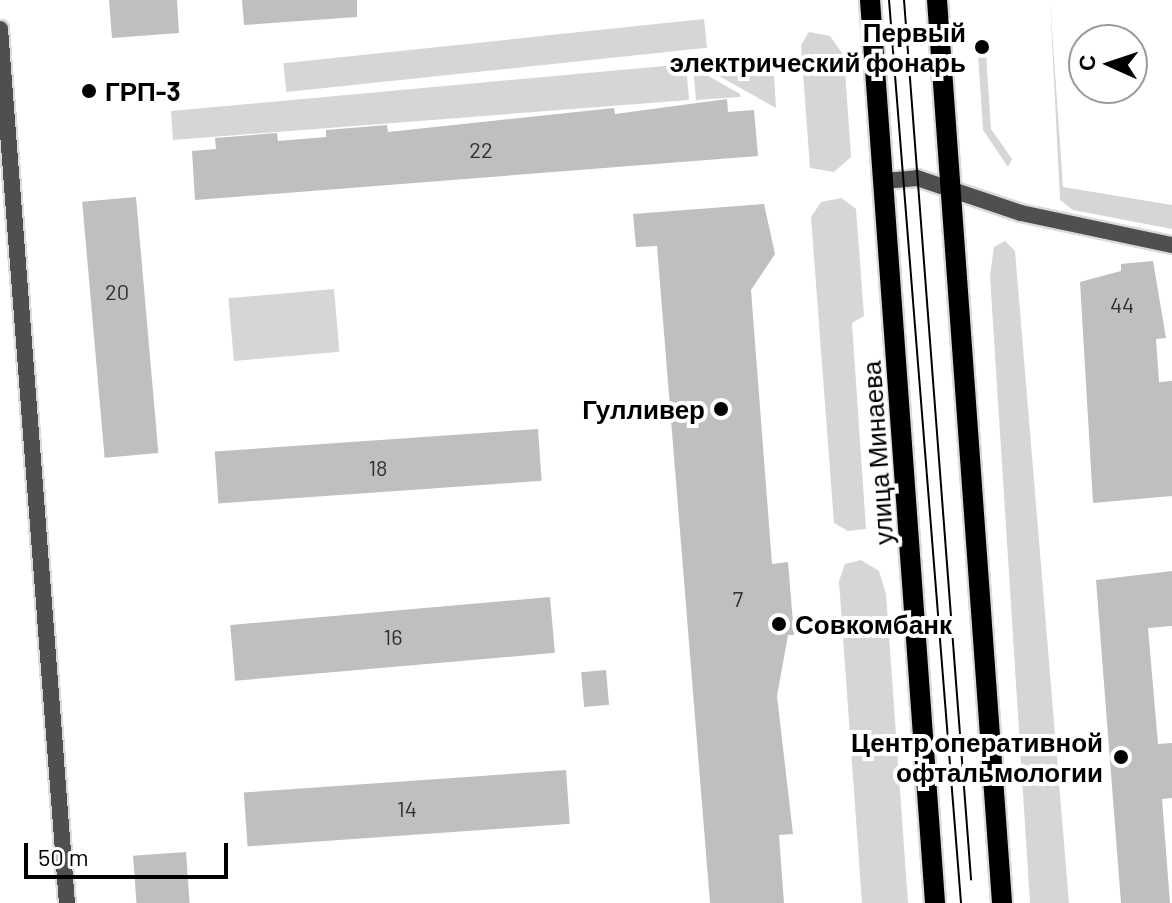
<!DOCTYPE html>
<meta charset="utf-8">
<style>
body{margin:0}
#map{position:relative;width:1172px;height:903px;overflow:hidden;background:#fff;font-family:Barlow,sans-serif}
div>[style]{position:absolute}
[style*='--x']{left:calc(var(--x)*1px);top:calc(var(--y)*1px);width:calc(var(--w)*1px);rotate:calc(var(--a)*1deg)}
.green>*{inset:0;background:#d6d6d6;transform-origin:0 0}
.building>*{inset:0;background:#bfbfbf;transform-origin:0 0}
.roads{filter:drop-shadow(2px 0 #dbdbdb) drop-shadow(-2px 0 #dbdbdb) drop-shadow(0 2px #dbdbdb) drop-shadow(0 -2px #dbdbdb)}
.minor>*{height:16px;margin:-8px;padding:0 8px;transform-origin:8px;border-radius:8px;background:#4f4f4f}
.primary>*{height:20px;margin:-10px;padding:0 10px;transform-origin:10px;border-radius:10px;background:#000}
.tram>*{height:2px;margin:-1px;padding:0 1px;transform-origin:1px;border-radius:1px;background:#000}
.dots>*{width:22px;height:22px;translate:-50% -50%;box-sizing:border-box;border:4px solid #fff;border-radius:50%}
span{translate:-50% -50%;white-space:nowrap;text-align:center;line-height:1.15;-webkit-text-stroke:8px #fff;paint-order:stroke}
.number-label{font-size:22px;color:#303030}
.number-label span{-webkit-text-stroke-width:0}
.poi-label{font-size:26px;color:#000;font-weight:700}
.right{translate:-100% -50%;text-align:right}
.left{translate:0 -50%;text-align:left}
.street-label{font-size:26px;color:#000}
.north{position:absolute;left:1068px;top:24px;width:80px;height:80px;box-sizing:border-box;background:#fff;border:2px solid #999;border-radius:50%;rotate:273deg;font-size:22px;font-weight:700;line-height:32px;text-align:center;color:#000}
.north::after{content:'';display:block;margin:auto;width:28px;height:36px;background:#000;clip-path:polygon(50% 0,100% 100%,50% 72%,0 100%)}
.scale{position:absolute;left:24px;top:843px;width:204px;height:36px;box-sizing:border-box;border:4px solid #000;border-top:0;padding-left:10px;font-size:24px;line-height:28px;white-space:nowrap;color:#000;-webkit-text-stroke:6px #fff;paint-order:stroke}
</style>
<div id="map">
<div class="green">
<div style="clip-path:polygon(1050px 0,1063px 187px,1172px 205px,1172px 229px,1073px 210px,1060px 200px)"></div>
<div style="left:704px;top:19px;width:29px;height:423px;rotate:84deg"></div>
<div style="clip-path:polygon(809px 32px,830px 36px,844px 56px,851px 157px,834px 172px,810px 168px,801px 45px)"></div>
<div style="clip-path:polygon(986px 53px,991px 129px,1012px 159px,1008px 167px,983px 130px,978px 54px)"></div>
<div style="clip-path:polygon(747px 59px,774px 75px,776px 108px,696px 63px)"></div>
<div style="clip-path:polygon(686px 64px,689px 100px,173px 140px,171px 111px)"></div>
<div style="clip-path:polygon(693px 67px,740px 94px,740px 97px,696px 100px)"></div>
<div style="clip-path:polygon(842px 198px,856px 209px,864px 316px,852px 323px,866px 529px,848px 531px,834px 523px,811px 217px,821px 202px)"></div>
<div style="clip-path:polygon(1005px 241px,1015px 251px,1069px 903px,1030px 903px,990px 276px,994px 247px)"></div>
<div style="left:334px;top:289px;width:63px;height:106px;rotate:85deg"></div>
<div style="clip-path:polygon(861px 560px,879px 571px,886px 594px,908px 903px,862px 903px,839px 581px,845px 564px)"></div>
</div>
<div class="building">
<div style="clip-path:polygon(109px 0,177px 0,179px 33px,112px 38px)"></div>
<div style="clip-path:polygon(242px 0,357px 0,357px 17px,244px 25px)"></div>
<div style="clip-path:polygon(727px 99px,728px 112px,754px 110px,758px 156px,195px 200px,192px 151px,216px 149px,215px 138px,277px 133px,278px 141px,326px 137px,326px 130px,387px 125px,388px 132px,614px 108px,615px 114px)"></div>
<div style="left:136px;top:197px;width:257px;height:54px;rotate:85deg"></div>
<div style="clip-path:polygon(764px 204px,775px 254px,751px 290px,772px 564px,788px 562px,794px 635px,788px 635px,777px 696px,793px 834px,779px 835px,784px 903px,710px 903px,657px 246px,636px 247px,633px 214px)"></div>
<div style="clip-path:polygon(1153px 261px,1166px 338px,1156px 339px,1159px 382px,1172px 381px,1172px 496px,1093px 503px,1080px 282px,1121px 271px,1121px 264px)"></div>
<div style="left:538px;top:429px;width:52px;height:324px;rotate:86deg"></div>
<div style="clip-path:polygon(1172px 571px,1172px 626px,1148px 628px,1158px 744px,1172px 743px,1172px 798px,1162px 799px,1170px 903px,1121px 903px,1096px 580px)"></div>
<div style="left:550px;top:597px;width:56px;height:321px;rotate:85deg"></div>
<div style="left:606px;top:670px;width:35px;height:25px;rotate:85deg"></div>
<div style="left:566px;top:770px;width:54px;height:323px;rotate:86deg"></div>
<div style="left:186px;top:852px;width:51px;height:53px;rotate:86deg"></div>
</div>
<div class="roads">
<div class="minor">
<div style="--x:0;--y:29;--w:877;--a:85.62"></div>
<div style="--x:884;--y:181;--w:33;--a:-5"></div>
<div style="--x:917;--y:178;--w:110;--a:18.6"></div>
<div style="--x:1021;--y:213;--w:154;--a:12"></div>
</div>
<div class="primary">
<div style="--x:870;--y:0;--w:905;--a:85.88"></div>
<div style="--x:937;--y:0;--w:905;--a:85.88"></div>
</div>
</div>
<div class="tram">
<div style="--x:889;--y:0;--w:906;--a:85.44"></div>
<div style="--x:904;--y:0;--w:882;--a:85.64"></div>
</div>
<div class="dots">
<div style="left:982px;top:47px;background:#000"></div>
<div style="left:89px;top:91px;background:#000"></div>
<div style="left:721px;top:409px;background:#000"></div>
<div style="left:779px;top:624px;background:#000"></div>
<div style="left:1121px;top:757px;background:#000"></div>
</div>
<div class="number-label">
<span style="left:481px;top:150px">22</span>
<span style="left:117px;top:292px">20</span>
<span style="left:1122px;top:305px">44</span>
<span style="left:378px;top:468px">18</span>
<span style="left:738px;top:599px">7</span>
<span style="left:393px;top:637px">16</span>
<span style="left:407px;top:809px">14</span>
</div>
<div class="poi-label">
<span class="right" style="left:966px;top:47px">Первый<br>электрический фонарь</span>
<span class="left" style="left:105px;top:91px">ГРП-3</span>
<span class="right" style="left:705px;top:409px">Гулливер</span>
<span class="left" style="left:795px;top:624px">Совкомбанк</span>
<span class="right" style="left:1103px;top:757px">Центр оперативной<br>офтальмологии</span>
</div>
<div class="street-label">
<span style="left:877px;top:453px;rotate:-94deg">улица Минаева</span>
</div>
<div class="north">С</div>
<div class="scale">50 m</div>
</div>
